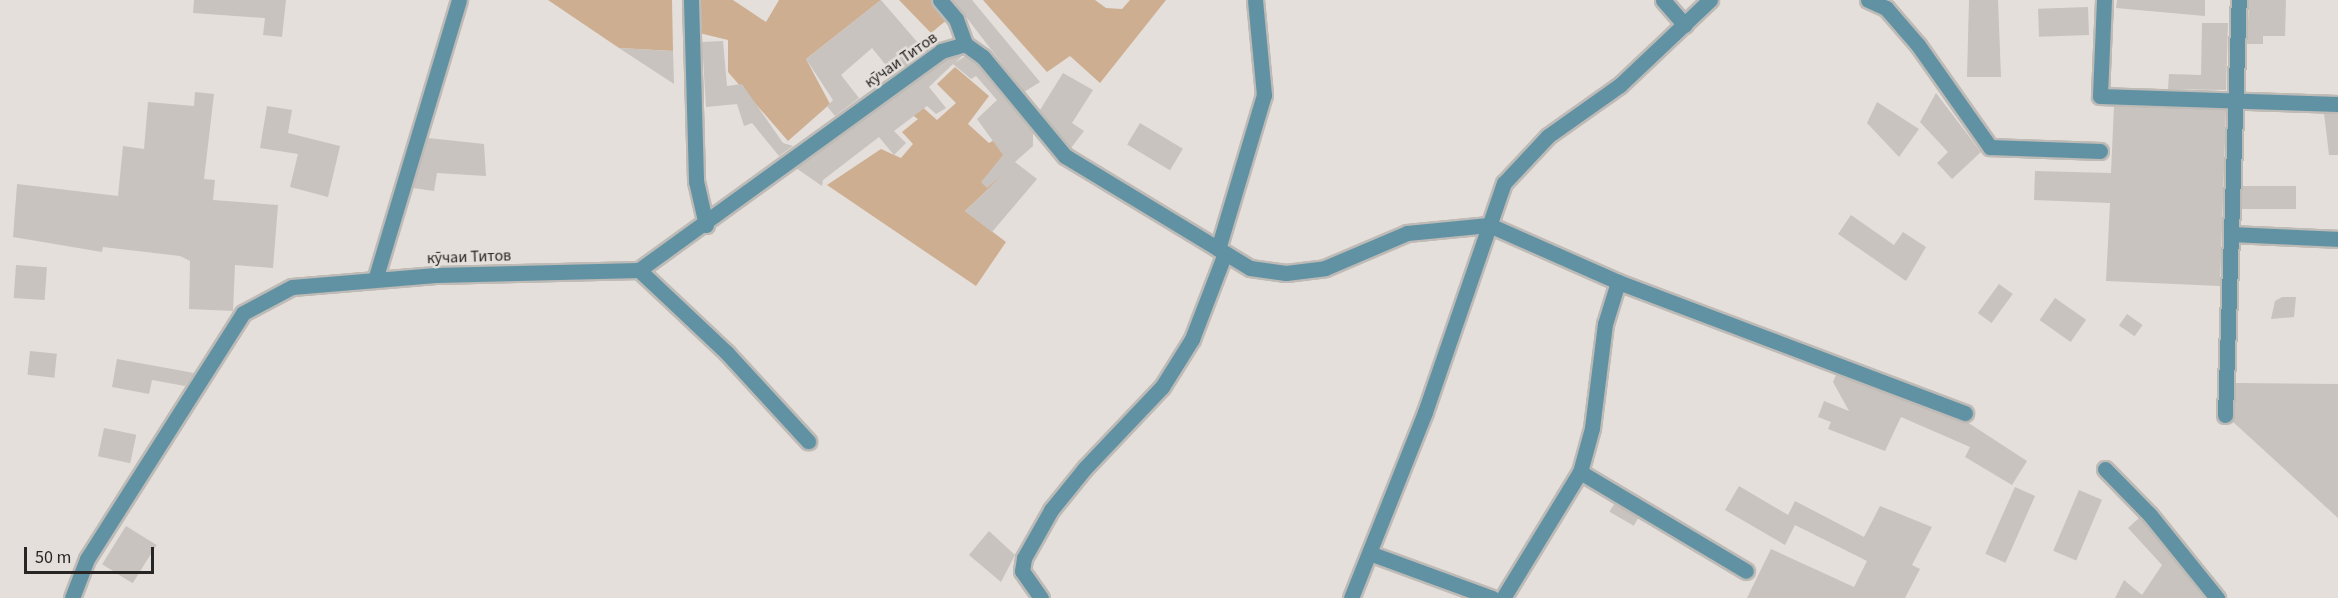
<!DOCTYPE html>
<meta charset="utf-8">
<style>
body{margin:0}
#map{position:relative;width:2338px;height:598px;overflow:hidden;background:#e4dfda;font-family:"Source Sans 3",sans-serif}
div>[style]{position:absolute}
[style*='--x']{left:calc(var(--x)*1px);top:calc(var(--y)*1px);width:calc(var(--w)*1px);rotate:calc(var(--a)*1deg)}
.green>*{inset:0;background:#ceae91}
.building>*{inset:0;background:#c8c3be;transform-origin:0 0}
.roads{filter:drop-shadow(2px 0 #bebab6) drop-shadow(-2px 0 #bebab6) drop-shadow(0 2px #bebab6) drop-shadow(0 -2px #bebab6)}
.minor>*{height:15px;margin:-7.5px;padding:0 7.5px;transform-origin:7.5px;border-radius:7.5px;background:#6092a4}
span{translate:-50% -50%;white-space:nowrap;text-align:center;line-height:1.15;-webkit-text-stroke:5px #e4dfda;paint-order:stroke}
.street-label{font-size:16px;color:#282624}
.scale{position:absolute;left:24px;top:547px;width:130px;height:27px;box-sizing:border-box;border:3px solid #282624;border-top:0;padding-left:8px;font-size:18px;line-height:21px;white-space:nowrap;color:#282624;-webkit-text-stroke:4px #e4dfda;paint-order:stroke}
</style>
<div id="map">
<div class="green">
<div style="clip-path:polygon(548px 0,672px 0,673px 51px,619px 48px)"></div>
<div style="clip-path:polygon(701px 0,733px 0,766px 22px,779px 0,881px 0,806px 59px,830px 104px,788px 141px,728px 72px,728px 40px,699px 33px)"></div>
<div style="clip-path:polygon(899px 0,933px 0,948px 19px,931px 33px)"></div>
<div style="clip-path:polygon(983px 0,1095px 0,1106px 8px,1122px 9px,1130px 0,1166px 0,1100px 83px,1070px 56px,1047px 72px)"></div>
<div style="clip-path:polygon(955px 67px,989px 96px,968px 124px,989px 143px,1003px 135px,1005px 173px,965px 211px,1006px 242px,976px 286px,827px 185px,881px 149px,901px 158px,913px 144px,902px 132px,918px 119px,908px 112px,919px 104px,937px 120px,956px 103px,937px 84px)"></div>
</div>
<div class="building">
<div style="clip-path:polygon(194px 0,286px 0,282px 37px,263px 35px,265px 18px,193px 13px)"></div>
<div style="clip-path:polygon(881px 0,925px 51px,893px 74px,872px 48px,841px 75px,859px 98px,835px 116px,827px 106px,833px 100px,806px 59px)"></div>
<div style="clip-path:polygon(953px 0,972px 0,1040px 82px,1024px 92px)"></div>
<div style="clip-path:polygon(1969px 0,1998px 0,2001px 77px,1967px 77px)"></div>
<div style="clip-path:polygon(2117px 0,2205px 0,2205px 16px,2116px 8px)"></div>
<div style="clip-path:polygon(2249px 0,2286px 0,2285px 36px,2263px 36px,2263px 44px,2247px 44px)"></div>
<div style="left:2088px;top:7px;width:28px;height:50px;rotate:88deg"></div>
<div style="clip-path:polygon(2202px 23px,2228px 23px,2226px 90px,2168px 89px,2169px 74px,2201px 75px)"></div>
<div style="clip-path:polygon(723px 41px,727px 86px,742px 84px,783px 143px,793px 146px,779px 156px,752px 123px,744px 126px,737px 104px,706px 107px,702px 42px)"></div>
<div style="clip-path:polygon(619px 48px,673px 51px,674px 84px)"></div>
<div style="clip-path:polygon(963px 55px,955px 63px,965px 56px,976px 64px,1033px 133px,1033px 146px,1015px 162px,1037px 179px,992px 232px,965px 211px,1005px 173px,987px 188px,981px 182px,1003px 155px,977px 119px,997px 100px,976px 76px,971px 79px,953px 64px,929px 87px,946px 108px,936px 114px,927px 106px,894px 131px,906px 143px,894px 155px,879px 137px,823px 180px,822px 186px,796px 168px,945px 60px)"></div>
<div style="clip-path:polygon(1063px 73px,1093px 90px,1072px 123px,1084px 131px,1071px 148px,1040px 110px)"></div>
<div style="clip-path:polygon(195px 92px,214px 94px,204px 179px,215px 180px,213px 200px,278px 205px,273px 268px,235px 265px,233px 311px,189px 309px,190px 261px,180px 256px,103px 247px,102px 252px,13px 237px,17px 184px,118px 196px,123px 146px,144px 149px,148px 102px,194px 106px)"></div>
<div style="clip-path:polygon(1936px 93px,1981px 152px,1952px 179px,1937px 163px,1948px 152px,1920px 122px)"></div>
<div style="clip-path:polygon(1877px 102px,1919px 129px,1899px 157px,1867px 123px)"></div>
<div style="clip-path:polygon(267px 106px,292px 110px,288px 133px,340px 146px,328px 197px,290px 187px,298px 154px,260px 148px)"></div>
<div style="clip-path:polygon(2114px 106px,2226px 110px,2220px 286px,2106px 281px,2110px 203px,2034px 200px,2035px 171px,2111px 173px)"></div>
<div style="clip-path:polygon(2324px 113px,2338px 114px,2338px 155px,2329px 155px)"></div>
<div style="left:1140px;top:123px;width:50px;height:25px;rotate:31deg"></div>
<div style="clip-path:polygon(428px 138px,484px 144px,486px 176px,437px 173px,434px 191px,413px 188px)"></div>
<div style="left:2242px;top:186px;width:54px;height:23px"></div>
<div style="clip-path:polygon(1851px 215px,1894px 245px,1903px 232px,1926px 247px,1906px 281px,1838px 234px)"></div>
<div style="left:16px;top:265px;width:31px;height:33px;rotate:4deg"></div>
<div style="left:1999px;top:284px;width:17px;height:36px;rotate:36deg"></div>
<div style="clip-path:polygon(2282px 297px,2296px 297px,2294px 317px,2271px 319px,2275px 301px)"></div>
<div style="left:2055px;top:298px;width:38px;height:27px;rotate:35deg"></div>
<div style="left:2127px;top:314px;width:19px;height:14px;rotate:35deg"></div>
<div style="left:30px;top:351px;width:27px;height:24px;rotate:6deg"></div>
<div style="clip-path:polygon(117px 359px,194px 373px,185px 386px,152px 380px,149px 394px,112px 387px)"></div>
<div style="clip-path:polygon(1836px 375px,1967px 422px,2027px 461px,2012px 485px,1965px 457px,1970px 447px,1901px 417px,1885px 451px,1828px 429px,1831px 422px,1818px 417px,1824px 401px,1849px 411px,1833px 382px)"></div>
<div style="clip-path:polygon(2236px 383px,2338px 384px,2338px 518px,2232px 421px)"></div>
<div style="left:104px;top:428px;width:33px;height:29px;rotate:12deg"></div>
<div style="clip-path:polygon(1739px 486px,1788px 515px,1795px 501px,1864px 537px,1880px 506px,1932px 527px,1912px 565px,1920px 569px,1905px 598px,1747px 598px,1771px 549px,1854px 587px,1867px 561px,1795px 525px,1785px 545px,1725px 510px)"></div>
<div style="left:2015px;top:487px;width:22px;height:73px;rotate:24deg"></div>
<div style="left:2079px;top:490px;width:25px;height:66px;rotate:23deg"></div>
<div style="left:1614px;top:504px;width:28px;height:9px;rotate:30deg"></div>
<div style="clip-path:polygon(2139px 518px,2143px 521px,2204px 598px,2115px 598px,2124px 580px,2142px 595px,2162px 565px,2128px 528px)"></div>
<div style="left:126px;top:526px;width:36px;height:45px;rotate:32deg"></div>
<div style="clip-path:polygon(989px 531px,1015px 555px,1001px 582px,969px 555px)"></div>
</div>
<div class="roads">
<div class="minor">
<div style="--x:691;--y:0;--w:181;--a:88.4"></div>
<div style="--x:696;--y:181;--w:45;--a:77.2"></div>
<div style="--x:940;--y:0;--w:25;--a:50"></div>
<div style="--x:956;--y:19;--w:27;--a:70"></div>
<div style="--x:965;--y:44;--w:22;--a:36"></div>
<div style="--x:983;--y:57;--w:129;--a:50.4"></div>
<div style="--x:1065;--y:156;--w:216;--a:31.2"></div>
<div style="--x:1250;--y:268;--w:36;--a:8"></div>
<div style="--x:1286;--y:273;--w:39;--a:-7"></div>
<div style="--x:1325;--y:268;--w:89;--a:-23.1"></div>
<div style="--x:1407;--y:233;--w:82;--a:-5.6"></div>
<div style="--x:1489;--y:225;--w:141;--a:23.8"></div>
<div style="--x:1618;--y:282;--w:371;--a:20.7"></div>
<div style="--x:1663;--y:0;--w:33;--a:49"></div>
<div style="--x:1868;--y:0;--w:20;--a:24"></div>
<div style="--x:1886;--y:8;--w:49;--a:49.1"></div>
<div style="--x:1918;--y:45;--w:125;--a:54.8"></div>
<div style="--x:1990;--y:147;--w:110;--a:2.1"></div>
<div style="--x:2104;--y:0;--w:96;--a:92.4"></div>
<div style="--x:2100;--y:96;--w:238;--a:1.9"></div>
<div style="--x:2233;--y:234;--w:105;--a:2.7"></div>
<div style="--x:1218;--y:249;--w:161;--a:-73.4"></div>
<div style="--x:1264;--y:95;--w:95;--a:-95.4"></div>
<div style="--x:639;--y:270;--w:121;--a:43.3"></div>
<div style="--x:727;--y:353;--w:120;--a:47.4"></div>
<div style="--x:375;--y:280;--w:292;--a:-73.3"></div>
<div style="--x:2225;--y:415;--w:415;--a:-88.1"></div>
<div style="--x:2105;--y:469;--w:64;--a:45.6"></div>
<div style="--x:2150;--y:515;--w:107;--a:51.1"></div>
<div style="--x:1580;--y:472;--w:193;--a:30.8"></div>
<div style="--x:1372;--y:554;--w:128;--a:20.1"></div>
<div style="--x:72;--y:598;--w:42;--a:-69"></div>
<div style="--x:87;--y:559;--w:291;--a:-57.6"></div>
<div style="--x:243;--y:313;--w:55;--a:-28"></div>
<div style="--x:292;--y:287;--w:144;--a:-4.8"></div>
<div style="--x:436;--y:275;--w:203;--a:-1.4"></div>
<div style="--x:639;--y:270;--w:373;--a:-35.9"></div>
<div style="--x:941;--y:51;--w:25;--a:-16"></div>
<div style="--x:1041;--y:598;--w:33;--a:-125"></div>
<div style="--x:1022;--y:571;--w:13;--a:-81"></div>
<div style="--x:1024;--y:558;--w:55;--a:-60.6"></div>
<div style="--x:1051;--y:510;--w:54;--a:-51"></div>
<div style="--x:1085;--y:468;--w:112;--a:-46.5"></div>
<div style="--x:1162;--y:387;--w:57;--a:-58"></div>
<div style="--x:1192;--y:339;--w:92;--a:-69"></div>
<div style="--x:1351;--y:598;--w:200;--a:-68.3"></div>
<div style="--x:1425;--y:412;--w:242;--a:-71"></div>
<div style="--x:1504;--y:183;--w:64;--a:-46.9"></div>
<div style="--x:1548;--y:136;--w:88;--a:-35.3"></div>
<div style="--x:1620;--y:85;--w:124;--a:-43.4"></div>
<div style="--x:1503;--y:598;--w:148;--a:-58.6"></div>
<div style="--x:1580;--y:472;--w:46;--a:-74.7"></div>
<div style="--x:1592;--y:428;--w:105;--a:-82.9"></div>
<div style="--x:1605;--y:324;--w:44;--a:-72.8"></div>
</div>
</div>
<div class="street-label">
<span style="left:901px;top:60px;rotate:-35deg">кӯчаи Титов</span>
<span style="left:469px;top:257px;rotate:-2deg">кӯчаи Титов</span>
</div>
<div class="scale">50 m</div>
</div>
